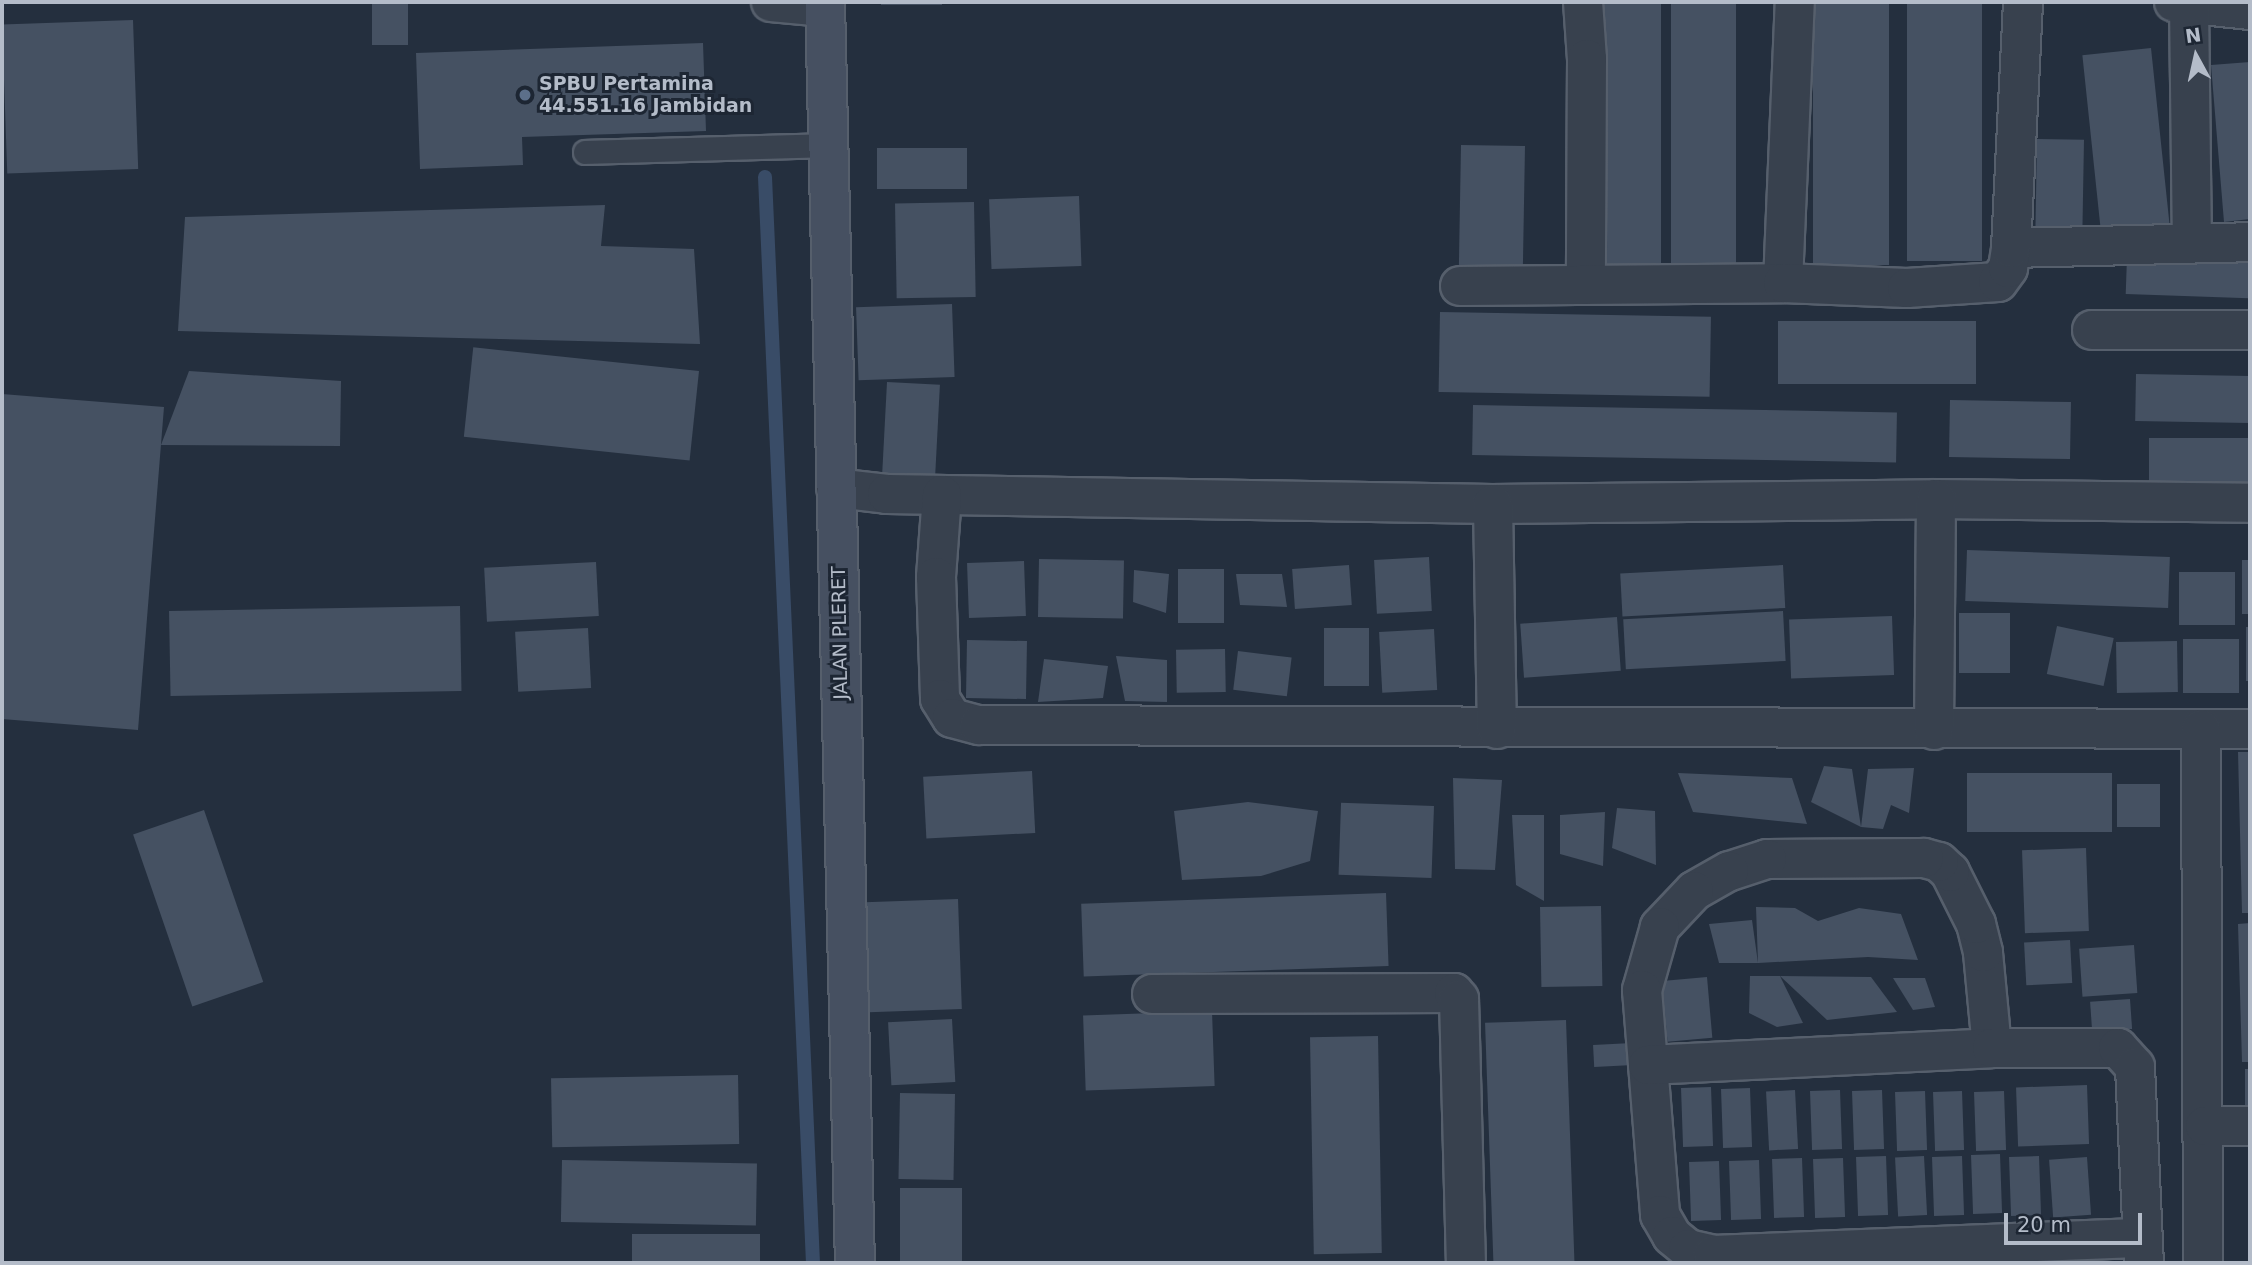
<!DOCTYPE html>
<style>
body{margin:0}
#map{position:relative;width:2252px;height:1265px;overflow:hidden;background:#242f3e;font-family:"DejaVu Sans",sans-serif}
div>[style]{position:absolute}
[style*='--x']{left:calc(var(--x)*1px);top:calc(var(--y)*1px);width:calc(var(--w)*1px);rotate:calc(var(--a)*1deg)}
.stream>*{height:14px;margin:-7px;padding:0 7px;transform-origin:7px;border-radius:7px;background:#394c67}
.building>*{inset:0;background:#455162;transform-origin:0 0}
.roads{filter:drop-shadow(2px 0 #565f6c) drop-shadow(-2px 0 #565f6c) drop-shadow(0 2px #565f6c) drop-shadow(0 -2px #565f6c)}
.lane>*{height:23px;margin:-11.5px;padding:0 11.5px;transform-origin:11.5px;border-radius:11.5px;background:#38414e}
.street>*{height:38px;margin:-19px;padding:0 19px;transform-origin:19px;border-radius:19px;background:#38414e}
.secondary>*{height:38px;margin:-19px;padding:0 19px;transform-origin:19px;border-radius:19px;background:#465061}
.dots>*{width:19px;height:19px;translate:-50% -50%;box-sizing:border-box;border:4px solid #1d2633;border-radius:50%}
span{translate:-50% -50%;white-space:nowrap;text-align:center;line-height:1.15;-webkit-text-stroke:6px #1d2633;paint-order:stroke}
.poi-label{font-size:19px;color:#b4bcc9;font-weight:700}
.left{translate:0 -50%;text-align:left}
.street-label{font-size:19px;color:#b4bcc9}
.frame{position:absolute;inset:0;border:4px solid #b4bcc9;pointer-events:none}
.north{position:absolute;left:2161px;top:21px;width:70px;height:70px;-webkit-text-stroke:5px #1d2633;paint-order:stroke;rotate:352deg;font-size:19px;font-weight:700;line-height:28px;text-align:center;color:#b4bcc9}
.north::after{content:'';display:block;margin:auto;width:24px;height:32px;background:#b4bcc9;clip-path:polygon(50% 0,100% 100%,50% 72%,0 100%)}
.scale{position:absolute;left:2004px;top:1213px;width:138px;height:32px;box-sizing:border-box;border:4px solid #b4bcc9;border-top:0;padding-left:9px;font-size:21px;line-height:24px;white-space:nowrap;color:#b4bcc9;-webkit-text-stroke:5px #1d2633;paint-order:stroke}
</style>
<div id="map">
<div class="stream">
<div style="--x:765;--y:177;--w:1087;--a:87.47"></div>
</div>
<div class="building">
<div style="left:372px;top:2px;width:36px;height:43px"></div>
<div style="left:881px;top:2px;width:61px;height:3px"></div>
<div style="left:1602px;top:2px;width:59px;height:267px"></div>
<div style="left:1671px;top:2px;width:65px;height:268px"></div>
<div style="left:1813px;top:2px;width:76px;height:263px"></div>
<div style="left:1907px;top:2px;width:75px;height:259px"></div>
<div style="left:133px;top:20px;width:149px;height:131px;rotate:88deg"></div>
<div style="clip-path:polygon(703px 43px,706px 131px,522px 137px,523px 165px,420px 169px,416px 53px)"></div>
<div style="left:2151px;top:48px;width:178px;height:69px;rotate:84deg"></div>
<div style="clip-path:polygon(2250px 62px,2250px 219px,2224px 222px,2211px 65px)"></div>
<div style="left:2037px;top:139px;width:47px;height:96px;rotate:1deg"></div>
<div style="left:1461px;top:145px;width:64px;height:130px;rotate:1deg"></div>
<div style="left:877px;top:148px;width:90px;height:41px"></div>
<div style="left:1079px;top:196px;width:70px;height:90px;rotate:88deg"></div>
<div style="left:974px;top:202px;width:95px;height:79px;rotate:89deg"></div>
<div style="clip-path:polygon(605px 205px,601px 246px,694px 249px,700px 344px,178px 331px,185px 217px)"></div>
<div style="left:2127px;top:257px;width:123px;height:37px;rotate:2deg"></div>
<div style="left:952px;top:304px;width:73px;height:96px;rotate:88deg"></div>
<div style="left:1440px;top:312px;width:271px;height:80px;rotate:1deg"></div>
<div style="left:1778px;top:321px;width:198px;height:63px"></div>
<div style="clip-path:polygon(189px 371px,341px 381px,340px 446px,161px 445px)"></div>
<div style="left:699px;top:371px;width:90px;height:227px;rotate:96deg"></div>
<div style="left:2136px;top:374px;width:114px;height:47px;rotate:1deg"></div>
<div style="left:887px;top:382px;width:53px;height:95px;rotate:3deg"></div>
<div style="clip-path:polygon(2px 394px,164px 407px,138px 730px,2px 719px)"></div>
<div style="left:1950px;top:400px;width:121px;height:57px;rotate:1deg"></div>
<div style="left:1473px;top:405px;width:424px;height:50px;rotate:1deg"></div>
<div style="left:2250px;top:438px;width:45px;height:101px;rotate:90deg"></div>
<div style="left:1967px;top:550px;width:203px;height:51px;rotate:2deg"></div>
<div style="left:1429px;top:557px;width:54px;height:55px;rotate:87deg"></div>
<div style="left:1039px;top:559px;width:85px;height:58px;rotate:1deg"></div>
<div style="left:2242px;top:560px;width:8px;height:54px"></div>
<div style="left:1024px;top:561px;width:55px;height:57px;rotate:88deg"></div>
<div style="left:596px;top:562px;width:54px;height:112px;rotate:87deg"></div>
<div style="left:1349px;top:565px;width:40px;height:57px;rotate:86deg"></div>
<div style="left:1783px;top:565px;width:43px;height:163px;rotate:87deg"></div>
<div style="left:1178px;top:569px;width:46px;height:54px"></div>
<div style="clip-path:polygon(1134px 570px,1169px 574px,1166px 613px,1133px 602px)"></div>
<div style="left:2179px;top:572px;width:56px;height:53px"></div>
<div style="clip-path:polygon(1236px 574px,1282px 574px,1287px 607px,1240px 605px)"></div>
<div style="left:460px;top:606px;width:85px;height:291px;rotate:89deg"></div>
<div style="left:1783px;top:611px;width:50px;height:160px;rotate:87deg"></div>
<div style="left:1959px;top:613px;width:51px;height:60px"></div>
<div style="left:1892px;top:616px;width:59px;height:103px;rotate:88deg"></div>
<div style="left:1617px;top:617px;width:54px;height:97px;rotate:86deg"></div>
<div style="left:2057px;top:626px;width:58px;height:49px;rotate:12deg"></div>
<div style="left:2246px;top:627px;width:4px;height:54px"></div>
<div style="left:588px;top:628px;width:60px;height:73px;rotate:87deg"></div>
<div style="left:1324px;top:628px;width:45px;height:58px"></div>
<div style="left:1434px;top:629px;width:61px;height:55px;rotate:87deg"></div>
<div style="left:2183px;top:639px;width:56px;height:54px"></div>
<div style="left:967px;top:640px;width:60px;height:58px;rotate:1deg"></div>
<div style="left:2177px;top:641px;width:51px;height:61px;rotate:89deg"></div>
<div style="left:1225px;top:649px;width:43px;height:49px;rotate:89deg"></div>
<div style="left:1238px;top:651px;width:54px;height:39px;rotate:7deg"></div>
<div style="clip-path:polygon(1116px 656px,1167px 660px,1167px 702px,1125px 701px)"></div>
<div style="clip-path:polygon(1044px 659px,1108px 666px,1103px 698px,1038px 702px)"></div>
<div style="clip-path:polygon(2238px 752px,2250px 752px,2250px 913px,2242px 913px)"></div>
<div style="clip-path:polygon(1824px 766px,1852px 769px,1861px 827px,1811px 802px)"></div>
<div style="clip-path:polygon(1914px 768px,1909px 813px,1891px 805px,1883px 829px,1861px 827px,1868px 769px)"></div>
<div style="left:1032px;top:771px;width:62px;height:109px;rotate:87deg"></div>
<div style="clip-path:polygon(1678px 773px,1792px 778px,1807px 824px,1693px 812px)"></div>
<div style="left:2112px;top:773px;width:59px;height:145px;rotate:90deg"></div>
<div style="clip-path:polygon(1453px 778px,1502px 780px,1495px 870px,1455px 869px)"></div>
<div style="left:2160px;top:784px;width:43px;height:43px;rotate:90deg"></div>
<div style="clip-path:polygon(1248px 802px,1318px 811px,1310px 861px,1261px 876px,1182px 880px,1174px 811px)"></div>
<div style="left:1434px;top:806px;width:72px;height:93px;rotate:92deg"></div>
<div style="clip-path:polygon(1617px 808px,1655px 811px,1656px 865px,1612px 848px)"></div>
<div style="left:204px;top:810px;width:182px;height:75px;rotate:71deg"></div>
<div style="clip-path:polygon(1605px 812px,1603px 866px,1560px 854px,1560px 815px)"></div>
<div style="clip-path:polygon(1512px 815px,1544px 815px,1544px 901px,1516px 885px)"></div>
<div style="left:2086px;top:848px;width:83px;height:64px;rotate:88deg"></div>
<div style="left:1386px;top:893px;width:73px;height:305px;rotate:88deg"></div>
<div style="left:958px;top:899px;width:110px;height:93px;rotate:88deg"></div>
<div style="left:1601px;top:906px;width:80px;height:61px;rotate:89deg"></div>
<div style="clip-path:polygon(1756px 907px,1795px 908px,1818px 921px,1859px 908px,1901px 914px,1918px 960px,1868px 957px,1758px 963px)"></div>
<div style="clip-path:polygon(1752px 920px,1758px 963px,1719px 963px,1709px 924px)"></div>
<div style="clip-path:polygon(2250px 923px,2250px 1062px,2242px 1062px,2238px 924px)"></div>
<div style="left:2070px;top:940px;width:43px;height:46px;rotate:87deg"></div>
<div style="left:2134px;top:945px;width:48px;height:55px;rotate:86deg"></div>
<div style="clip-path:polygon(1750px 976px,1780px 976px,1803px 1023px,1777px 1027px,1749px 1013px)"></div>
<div style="clip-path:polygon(1780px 976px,1871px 977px,1897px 1012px,1827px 1020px)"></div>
<div style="left:1707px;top:977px;width:61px;height:45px;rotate:85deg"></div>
<div style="clip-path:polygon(1893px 978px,1925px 978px,1935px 1007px,1913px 1010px)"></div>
<div style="left:2130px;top:999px;width:30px;height:40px;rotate:86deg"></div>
<div style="left:1212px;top:1011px;width:75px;height:129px;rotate:88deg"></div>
<div style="left:952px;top:1019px;width:63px;height:64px;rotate:87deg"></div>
<div style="left:1566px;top:1020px;width:243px;height:81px;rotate:88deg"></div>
<div style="left:1378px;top:1036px;width:217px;height:68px;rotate:89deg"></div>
<div style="left:1632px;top:1043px;width:22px;height:39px;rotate:87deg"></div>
<div style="left:2245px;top:1069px;width:5px;height:39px"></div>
<div style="left:738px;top:1075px;width:69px;height:187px;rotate:89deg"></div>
<div style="left:2087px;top:1085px;width:59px;height:71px;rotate:88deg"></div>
<div style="left:1711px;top:1087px;width:59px;height:30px;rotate:88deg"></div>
<div style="left:1750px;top:1088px;width:59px;height:29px;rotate:88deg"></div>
<div style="left:1795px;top:1090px;width:59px;height:29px;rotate:87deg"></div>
<div style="left:1840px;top:1090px;width:59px;height:30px;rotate:88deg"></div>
<div style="left:1882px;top:1090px;width:59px;height:30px;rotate:88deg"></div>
<div style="left:1925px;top:1091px;width:59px;height:30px;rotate:88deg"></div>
<div style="left:1962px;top:1091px;width:59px;height:29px;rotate:88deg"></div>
<div style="left:2004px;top:1091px;width:59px;height:30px;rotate:88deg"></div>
<div style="left:900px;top:1093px;width:55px;height:86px;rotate:1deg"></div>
<div style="left:2000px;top:1154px;width:59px;height:29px;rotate:88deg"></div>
<div style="left:1886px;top:1156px;width:59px;height:30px;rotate:88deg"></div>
<div style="left:1924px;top:1156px;width:59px;height:29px;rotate:87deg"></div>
<div style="left:1962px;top:1156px;width:59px;height:30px;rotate:88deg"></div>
<div style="left:2039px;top:1156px;width:59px;height:30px;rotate:88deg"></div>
<div style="left:2087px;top:1157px;width:58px;height:38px;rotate:86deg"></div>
<div style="left:1802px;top:1158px;width:59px;height:30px;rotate:88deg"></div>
<div style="left:1843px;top:1158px;width:59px;height:30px;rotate:88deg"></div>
<div style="left:562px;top:1160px;width:195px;height:62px;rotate:1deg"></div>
<div style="left:1759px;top:1160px;width:59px;height:30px;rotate:88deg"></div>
<div style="left:1719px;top:1161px;width:59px;height:30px;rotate:88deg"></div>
<div style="left:900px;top:1188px;width:62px;height:75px"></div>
<div style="left:632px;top:1234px;width:128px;height:29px"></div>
</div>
<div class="roads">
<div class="lane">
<div style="--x:585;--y:152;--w:244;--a:-1.6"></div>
</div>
<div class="street">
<div style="--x:771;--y:2;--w:54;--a:5.3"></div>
<div style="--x:1583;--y:2;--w:57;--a:86"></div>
<div style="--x:1587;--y:59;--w:226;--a:90.3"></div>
<div style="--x:2174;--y:2;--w:76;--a:6"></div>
<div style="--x:2189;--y:3;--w:239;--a:89.3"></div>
<div style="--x:2011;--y:248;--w:239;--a:-1.4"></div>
<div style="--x:1783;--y:283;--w:281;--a:-87.6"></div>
<div style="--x:1460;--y:286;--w:323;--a:-0.5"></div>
<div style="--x:1783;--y:283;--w:124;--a:2.3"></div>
<div style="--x:1907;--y:288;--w:91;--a:-3.8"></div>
<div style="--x:1998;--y:282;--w:17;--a:-54"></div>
<div style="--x:2008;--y:268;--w:20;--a:-81"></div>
<div style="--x:2011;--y:248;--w:246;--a:-87.2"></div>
<div style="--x:2092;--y:330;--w:158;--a:0"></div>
<div style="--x:836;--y:488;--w:51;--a:6.7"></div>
<div style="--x:887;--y:494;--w:606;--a:0.95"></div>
<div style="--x:1493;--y:504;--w:443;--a:-0.6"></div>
<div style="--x:1936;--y:499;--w:314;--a:0.7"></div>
<div style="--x:942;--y:495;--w:82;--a:94.2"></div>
<div style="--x:936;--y:577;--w:122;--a:88.1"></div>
<div style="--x:940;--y:699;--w:22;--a:58"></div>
<div style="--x:952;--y:718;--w:28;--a:15"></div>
<div style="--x:979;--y:725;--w:1271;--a:0.18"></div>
<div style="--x:1493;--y:504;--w:225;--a:89"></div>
<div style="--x:2201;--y:729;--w:534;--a:89.79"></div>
<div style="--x:1934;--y:730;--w:231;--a:-89.5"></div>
<div style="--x:1152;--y:994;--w:302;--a:-0.2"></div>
<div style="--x:1454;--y:993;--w:8;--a:50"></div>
<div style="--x:1459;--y:999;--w:264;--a:88.5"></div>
<div style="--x:1992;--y:1048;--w:96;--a:-95.4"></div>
<div style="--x:1983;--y:952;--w:29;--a:-104"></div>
<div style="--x:1976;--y:924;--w:58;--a:-116.6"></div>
<div style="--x:1950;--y:872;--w:15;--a:-138"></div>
<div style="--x:1939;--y:862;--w:16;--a:-165"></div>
<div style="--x:1924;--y:858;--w:157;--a:179.6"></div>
<div style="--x:1767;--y:859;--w:40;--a:162"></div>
<div style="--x:1729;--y:871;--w:40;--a:150.3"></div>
<div style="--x:1694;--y:891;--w:50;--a:133.4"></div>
<div style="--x:1660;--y:927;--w:66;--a:105.9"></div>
<div style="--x:1642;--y:990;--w:226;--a:85.4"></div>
<div style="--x:1660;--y:1215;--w:24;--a:60"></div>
<div style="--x:1672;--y:1236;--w:21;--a:39"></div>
<div style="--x:1688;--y:1249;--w:26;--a:13"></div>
<div style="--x:1713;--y:1255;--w:430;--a:-2.3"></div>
<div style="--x:1648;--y:1065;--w:344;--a:-2.8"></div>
<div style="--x:1992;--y:1048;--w:126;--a:0"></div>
<div style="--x:2118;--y:1048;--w:25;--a:48"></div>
<div style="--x:2135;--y:1067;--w:195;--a:87.4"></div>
<div style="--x:2205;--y:1126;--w:45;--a:0"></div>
</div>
<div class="secondary">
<div style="--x:825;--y:2;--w:1261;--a:88.64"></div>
</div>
</div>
<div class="dots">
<div style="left:525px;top:95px;background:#5c6f8a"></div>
</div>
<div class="poi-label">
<span class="left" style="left:539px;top:95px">SPBU Pertamina<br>44.551.16 Jambidan</span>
</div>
<div class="street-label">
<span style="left:840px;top:633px;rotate:-91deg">JALAN PLERET</span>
</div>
<div class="frame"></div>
<div class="north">N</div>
<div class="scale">20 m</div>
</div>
